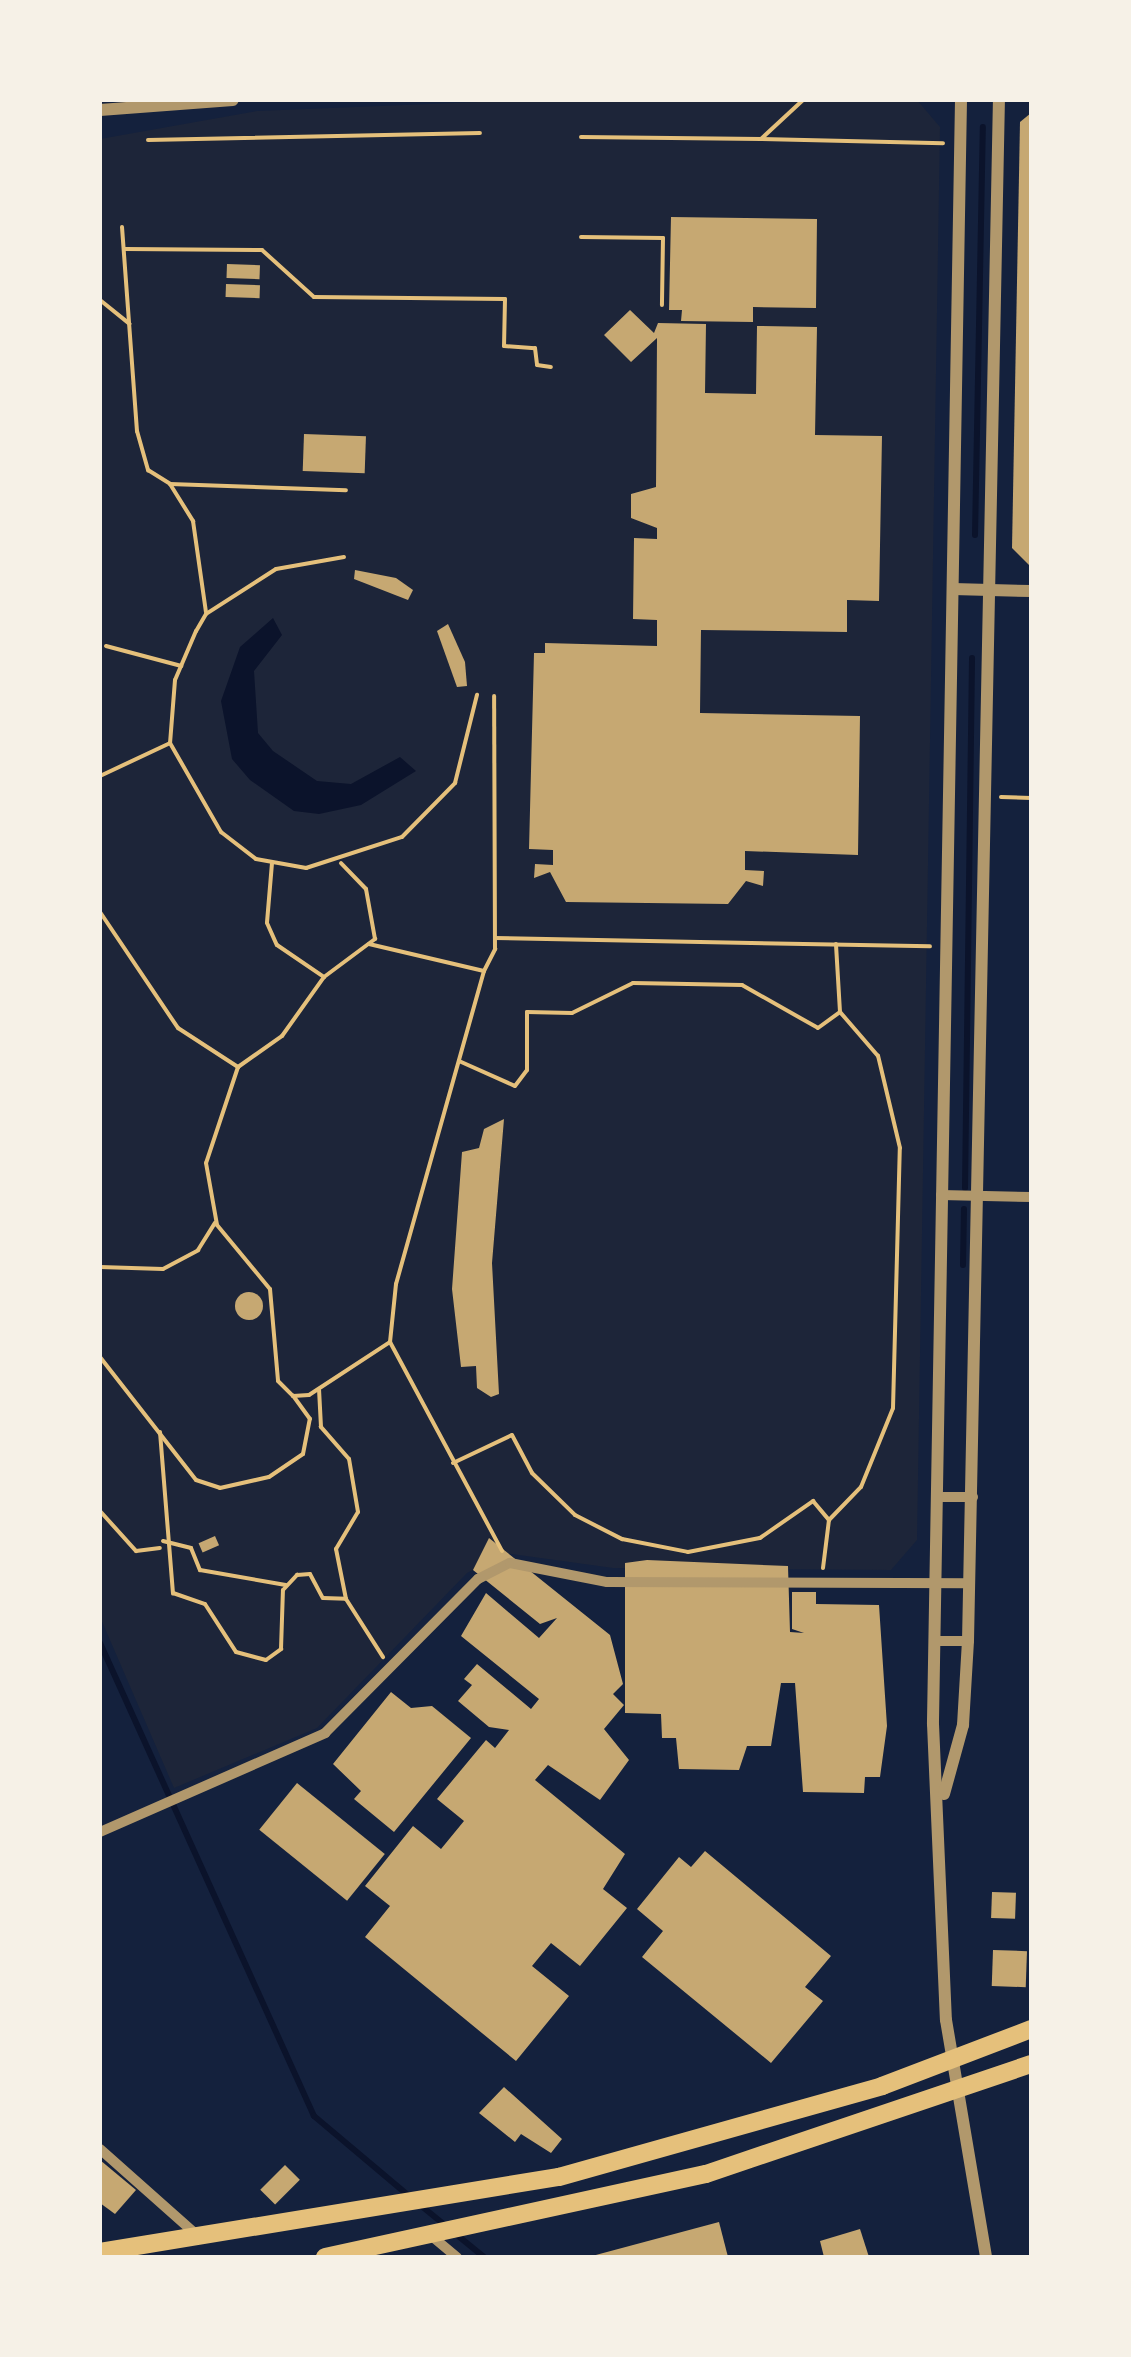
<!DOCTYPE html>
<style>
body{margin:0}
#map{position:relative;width:1131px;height:2357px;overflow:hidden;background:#14213d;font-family:Literata,serif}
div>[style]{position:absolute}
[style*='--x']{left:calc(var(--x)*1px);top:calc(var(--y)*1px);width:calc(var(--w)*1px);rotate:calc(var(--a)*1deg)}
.green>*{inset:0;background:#1d2539}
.water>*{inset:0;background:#0b132b}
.stream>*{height:6px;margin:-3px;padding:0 3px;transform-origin:3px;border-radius:3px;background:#0b132b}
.building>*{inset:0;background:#c6a872;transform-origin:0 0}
.round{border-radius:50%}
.path>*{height:4px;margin:-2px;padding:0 2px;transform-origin:2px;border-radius:2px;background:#e5c07b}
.minor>*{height:10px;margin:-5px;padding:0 5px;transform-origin:5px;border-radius:5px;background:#b1986c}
.tertiary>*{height:12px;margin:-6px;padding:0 6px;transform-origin:6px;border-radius:6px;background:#b1986c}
.trunk>*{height:18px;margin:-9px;padding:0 9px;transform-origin:9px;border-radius:9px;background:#e5c07b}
span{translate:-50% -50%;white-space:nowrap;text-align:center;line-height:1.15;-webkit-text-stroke:8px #f6f1e7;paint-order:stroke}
.frame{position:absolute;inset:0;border:102px solid #f6f1e7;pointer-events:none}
</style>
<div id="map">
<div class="green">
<div style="clip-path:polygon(526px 100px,917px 100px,940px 127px,917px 1540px,891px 1570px,613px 1568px,505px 1553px,467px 1573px,317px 1728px,174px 1788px,100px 1617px,100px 139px,257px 111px)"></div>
</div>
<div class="water">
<div style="clip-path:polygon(273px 618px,282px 635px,254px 671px,258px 733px,273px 751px,317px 781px,351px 784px,400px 757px,416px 771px,361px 805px,319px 814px,294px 811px,250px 780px,232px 759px,221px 701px,240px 647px)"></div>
</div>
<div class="stream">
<div style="--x:975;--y:535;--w:408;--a:-88.9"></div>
<div style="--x:965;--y:1188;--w:530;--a:-89.24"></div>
<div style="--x:963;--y:1265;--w:56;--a:-89"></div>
<div style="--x:100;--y:1643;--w:519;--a:65.66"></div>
<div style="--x:314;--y:2116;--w:124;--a:40.1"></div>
<div style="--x:419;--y:2204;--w:84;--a:39.2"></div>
</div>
<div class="building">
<div style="clip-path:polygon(1031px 113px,1031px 567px,1012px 548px,1020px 122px)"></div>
<div style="clip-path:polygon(671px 217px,817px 219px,816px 308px,753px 307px,753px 322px,681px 321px,682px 310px,669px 310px)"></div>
<div style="left:227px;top:264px;width:33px;height:14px;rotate:2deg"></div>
<div style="left:226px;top:284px;width:34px;height:13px;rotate:2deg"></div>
<div style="clip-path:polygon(630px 310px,654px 333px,658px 323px,706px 324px,705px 393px,756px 394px,757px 326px,817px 327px,815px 435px,882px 436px,879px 601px,847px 600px,847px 632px,701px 630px,700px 713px,860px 716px,858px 855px,745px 851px,745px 870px,764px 871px,763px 886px,746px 881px,728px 904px,566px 902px,550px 872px,534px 878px,535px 864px,553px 865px,553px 850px,529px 849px,534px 653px,545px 653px,545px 643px,657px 646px,657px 620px,633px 619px,634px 538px,657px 539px,657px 528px,631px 518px,631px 494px,656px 487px,657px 338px,631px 362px,604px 335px)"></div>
<div style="left:304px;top:434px;width:62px;height:37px;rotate:2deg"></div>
<div style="clip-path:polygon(355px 570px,396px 578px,413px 590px,408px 600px,354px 579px)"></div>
<div style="clip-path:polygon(448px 624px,465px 662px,467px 686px,457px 687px,437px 631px)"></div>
<div style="clip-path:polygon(504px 1119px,492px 1263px,499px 1394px,491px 1397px,477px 1388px,476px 1366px,461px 1367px,452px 1289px,462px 1152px,479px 1148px,484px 1129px)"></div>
<div class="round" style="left:235px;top:1292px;width:28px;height:28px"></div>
<div style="left:215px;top:1536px;width:10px;height:18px;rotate:66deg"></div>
<div style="clip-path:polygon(489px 1538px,610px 1635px,623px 1684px,613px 1694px,624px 1705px,604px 1729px,629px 1760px,600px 1800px,548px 1765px,535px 1780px,625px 1854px,603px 1889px,627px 1908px,580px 1966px,551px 1943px,532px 1966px,569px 1996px,516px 2061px,365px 1937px,390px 1906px,365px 1886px,413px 1826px,441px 1849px,464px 1821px,437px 1799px,486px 1740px,495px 1748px,509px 1730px,489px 1727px,458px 1701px,472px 1685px,464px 1679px,477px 1664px,531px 1709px,539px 1699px,461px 1636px,486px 1593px,539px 1638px,557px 1618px,540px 1624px,473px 1570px)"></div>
<div style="clip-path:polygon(647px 1560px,788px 1566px,790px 1632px,804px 1633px,792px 1629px,792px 1592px,816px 1592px,816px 1604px,879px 1605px,887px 1726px,880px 1777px,865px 1777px,864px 1793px,803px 1792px,795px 1683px,781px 1683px,771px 1746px,747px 1746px,739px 1770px,679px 1769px,676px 1738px,662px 1738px,661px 1714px,625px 1713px,625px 1563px)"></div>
<div style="clip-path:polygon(391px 1692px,411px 1708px,432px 1706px,471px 1738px,394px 1832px,354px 1799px,361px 1791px,333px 1764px)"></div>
<div style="left:297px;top:1783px;width:113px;height:60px;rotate:39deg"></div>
<div style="clip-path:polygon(705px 1851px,831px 1956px,805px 1987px,823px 2001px,771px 2063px,642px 1957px,663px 1931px,637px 1909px,679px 1857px,691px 1867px)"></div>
<div style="left:992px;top:1892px;width:24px;height:26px;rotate:2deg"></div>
<div style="left:993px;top:1950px;width:34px;height:36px;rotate:2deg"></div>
<div style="clip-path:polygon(504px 2087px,562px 2139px,551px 2153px,521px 2134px,515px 2142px,479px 2113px)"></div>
<div style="clip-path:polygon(100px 2160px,136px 2190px,115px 2214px,100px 2203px)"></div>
<div style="left:285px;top:2165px;width:21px;height:35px;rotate:45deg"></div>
<div style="clip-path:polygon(719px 2222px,728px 2257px,593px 2257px,592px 2256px)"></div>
<div style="clip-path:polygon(860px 2229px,869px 2257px,824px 2257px,820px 2241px)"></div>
</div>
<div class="path">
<div style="--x:581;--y:137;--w:180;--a:0.6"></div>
<div style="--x:761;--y:139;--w:57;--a:-42.9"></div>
<div style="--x:761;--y:139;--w:182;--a:1.3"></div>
<div style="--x:148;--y:140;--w:332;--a:-1.2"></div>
<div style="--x:122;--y:227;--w:205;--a:85.8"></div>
<div style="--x:137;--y:431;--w:41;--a:74.2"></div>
<div style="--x:148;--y:470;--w:26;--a:32"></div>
<div style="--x:170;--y:484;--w:176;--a:2"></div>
<div style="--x:581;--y:237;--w:82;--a:0.7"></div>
<div style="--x:663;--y:238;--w:67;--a:90.9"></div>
<div style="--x:125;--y:249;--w:137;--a:0.4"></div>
<div style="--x:262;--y:250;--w:70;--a:42.1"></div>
<div style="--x:314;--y:297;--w:191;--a:0.6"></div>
<div style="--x:505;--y:299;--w:47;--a:91.2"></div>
<div style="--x:504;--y:346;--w:31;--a:4"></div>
<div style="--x:535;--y:348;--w:17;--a:83"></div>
<div style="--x:537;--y:365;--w:14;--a:8"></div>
<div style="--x:100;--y:300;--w:38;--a:39"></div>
<div style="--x:170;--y:484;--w:44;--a:58.1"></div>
<div style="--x:193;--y:521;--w:92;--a:81.9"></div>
<div style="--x:344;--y:557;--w:69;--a:170"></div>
<div style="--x:276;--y:569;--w:83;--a:147.3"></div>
<div style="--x:206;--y:614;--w:20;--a:120"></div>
<div style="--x:196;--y:631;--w:53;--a:113.2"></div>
<div style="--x:175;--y:680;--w:63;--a:94.5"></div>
<div style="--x:170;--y:743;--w:103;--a:60.2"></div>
<div style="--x:221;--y:832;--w:44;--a:37.6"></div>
<div style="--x:256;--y:859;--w:51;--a:10.2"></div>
<div style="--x:306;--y:868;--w:101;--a:-17.9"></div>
<div style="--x:402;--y:837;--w:76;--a:-45.5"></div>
<div style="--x:455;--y:783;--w:91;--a:-76"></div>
<div style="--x:106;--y:646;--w:78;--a:14.9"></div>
<div style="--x:100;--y:776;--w:77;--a:-25.2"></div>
<div style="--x:1001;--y:797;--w:30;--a:2"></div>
<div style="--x:272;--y:863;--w:60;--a:94.8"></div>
<div style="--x:267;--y:923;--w:24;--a:66"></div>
<div style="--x:277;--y:945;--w:57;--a:34.2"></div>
<div style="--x:324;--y:977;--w:64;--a:-36.7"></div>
<div style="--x:375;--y:939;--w:51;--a:-100.2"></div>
<div style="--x:366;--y:889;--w:36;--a:-134"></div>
<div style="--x:100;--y:912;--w:140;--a:56.1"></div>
<div style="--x:178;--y:1028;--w:72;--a:33"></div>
<div style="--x:238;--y:1067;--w:54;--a:-35.2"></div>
<div style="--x:282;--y:1036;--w:72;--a:-54.6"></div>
<div style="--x:495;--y:938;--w:435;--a:1.1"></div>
<div style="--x:369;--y:944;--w:118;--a:13.2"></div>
<div style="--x:484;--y:971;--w:25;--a:-63"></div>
<div style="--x:495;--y:949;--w:253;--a:-90.2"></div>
<div style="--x:484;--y:971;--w:325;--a:105.7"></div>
<div style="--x:396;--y:1284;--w:58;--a:95.9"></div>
<div style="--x:390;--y:1342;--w:237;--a:61.8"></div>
<div style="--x:459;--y:1061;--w:61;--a:24.1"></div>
<div style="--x:515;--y:1086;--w:20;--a:-53"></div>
<div style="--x:527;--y:1070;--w:58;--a:-90"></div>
<div style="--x:527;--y:1012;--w:45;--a:1.3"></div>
<div style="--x:572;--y:1013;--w:68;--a:-26.2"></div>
<div style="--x:633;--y:983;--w:109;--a:1.1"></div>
<div style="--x:742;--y:985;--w:87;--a:29.5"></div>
<div style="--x:818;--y:1028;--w:27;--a:-36"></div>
<div style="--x:238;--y:1067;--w:101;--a:108.4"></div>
<div style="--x:206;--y:1163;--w:63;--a:79.9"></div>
<div style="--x:217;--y:1225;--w:83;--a:50.4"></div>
<div style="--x:270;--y:1289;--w:92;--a:85"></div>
<div style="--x:278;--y:1381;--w:21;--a:45"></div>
<div style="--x:293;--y:1396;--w:16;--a:-4"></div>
<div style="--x:309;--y:1395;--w:97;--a:-33.2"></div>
<div style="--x:100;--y:1267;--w:63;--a:1.8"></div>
<div style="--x:163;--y:1269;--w:40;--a:-28"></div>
<div style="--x:198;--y:1250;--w:32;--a:-58"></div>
<div style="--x:100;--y:1357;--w:156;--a:52"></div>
<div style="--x:196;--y:1480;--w:25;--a:18"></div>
<div style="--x:220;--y:1488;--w:50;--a:-12.7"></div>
<div style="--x:269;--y:1477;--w:41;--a:-34.1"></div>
<div style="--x:303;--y:1454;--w:36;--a:-79"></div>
<div style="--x:310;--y:1419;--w:29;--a:-126"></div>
<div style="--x:160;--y:1432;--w:162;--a:85.4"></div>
<div style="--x:173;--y:1593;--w:34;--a:19"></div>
<div style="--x:205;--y:1604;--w:57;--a:57.1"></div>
<div style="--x:236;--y:1652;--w:31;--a:15"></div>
<div style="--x:266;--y:1660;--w:19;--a:-36"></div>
<div style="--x:281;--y:1649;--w:59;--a:-88.1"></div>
<div style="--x:283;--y:1590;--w:21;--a:-47"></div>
<div style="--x:297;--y:1575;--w:13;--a:-4"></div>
<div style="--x:310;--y:1574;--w:27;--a:62"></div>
<div style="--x:323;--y:1598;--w:23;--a:2"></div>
<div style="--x:346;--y:1599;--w:51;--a:-101.3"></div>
<div style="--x:336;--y:1549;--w:43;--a:-59.3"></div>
<div style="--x:358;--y:1512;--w:54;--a:-99.6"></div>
<div style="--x:349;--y:1459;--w:43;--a:-131.2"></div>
<div style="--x:321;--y:1427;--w:37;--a:-93"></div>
<div style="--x:453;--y:1463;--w:65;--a:-25.4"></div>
<div style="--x:512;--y:1435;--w:43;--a:62.2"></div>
<div style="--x:532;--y:1473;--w:60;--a:44.3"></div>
<div style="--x:575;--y:1515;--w:53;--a:27.1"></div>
<div style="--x:622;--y:1539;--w:67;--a:11.1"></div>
<div style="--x:688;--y:1552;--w:73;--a:-11"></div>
<div style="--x:760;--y:1538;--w:65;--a:-34.9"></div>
<div style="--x:813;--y:1501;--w:25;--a:50"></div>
<div style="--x:829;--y:1520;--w:46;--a:-45.9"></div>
<div style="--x:861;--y:1487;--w:85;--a:-67.9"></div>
<div style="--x:893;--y:1408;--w:260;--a:-88.5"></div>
<div style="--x:900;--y:1148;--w:95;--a:-103.4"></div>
<div style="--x:878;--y:1056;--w:58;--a:-130.8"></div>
<div style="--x:840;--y:1012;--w:68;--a:-93.4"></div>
<div style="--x:100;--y:1511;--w:54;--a:48"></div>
<div style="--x:136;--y:1551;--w:24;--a:-7"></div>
<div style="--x:163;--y:1541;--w:29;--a:14"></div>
<div style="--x:191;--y:1548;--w:24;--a:68"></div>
<div style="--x:200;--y:1570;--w:87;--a:9.9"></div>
<div style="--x:823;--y:1568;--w:48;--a:-82.9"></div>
<div style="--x:346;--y:1599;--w:69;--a:57.5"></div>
</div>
<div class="minor">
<div style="--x:941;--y:1195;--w:90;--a:1.3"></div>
<div style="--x:937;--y:1497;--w:36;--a:0"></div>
<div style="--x:934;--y:1641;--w:34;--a:0"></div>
<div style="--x:100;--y:1832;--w:246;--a:-23.7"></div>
<div style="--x:325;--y:1733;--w:217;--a:-45.2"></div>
<div style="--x:478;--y:1579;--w:36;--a:-27"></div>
<div style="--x:510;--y:1563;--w:99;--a:11.1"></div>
<div style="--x:607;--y:1582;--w:362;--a:0.2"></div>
<div style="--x:100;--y:2149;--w:131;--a:41.6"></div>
<div style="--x:434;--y:2238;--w:30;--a:40"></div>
</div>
<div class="tertiary">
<div style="--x:961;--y:100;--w:1624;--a:90.99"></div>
<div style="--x:933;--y:1724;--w:296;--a:87.5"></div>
<div style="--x:946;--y:2020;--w:240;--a:80.4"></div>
<div style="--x:100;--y:110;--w:133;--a:-4.3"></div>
<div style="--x:953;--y:589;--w:78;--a:1.5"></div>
<div style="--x:944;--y:1794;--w:72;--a:-74.6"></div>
<div style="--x:963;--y:1725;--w:84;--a:-86.6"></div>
<div style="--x:968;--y:1641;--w:1541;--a:-88.85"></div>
</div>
<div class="trunk">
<div style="--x:100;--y:2252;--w:465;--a:-9.3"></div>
<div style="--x:559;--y:2177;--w:336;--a:-15.7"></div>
<div style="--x:882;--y:2086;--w:160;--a:-20.9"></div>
<div style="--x:325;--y:2257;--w:390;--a:-12.3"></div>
<div style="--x:706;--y:2174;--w:343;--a:-18.7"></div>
</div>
<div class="frame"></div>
</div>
